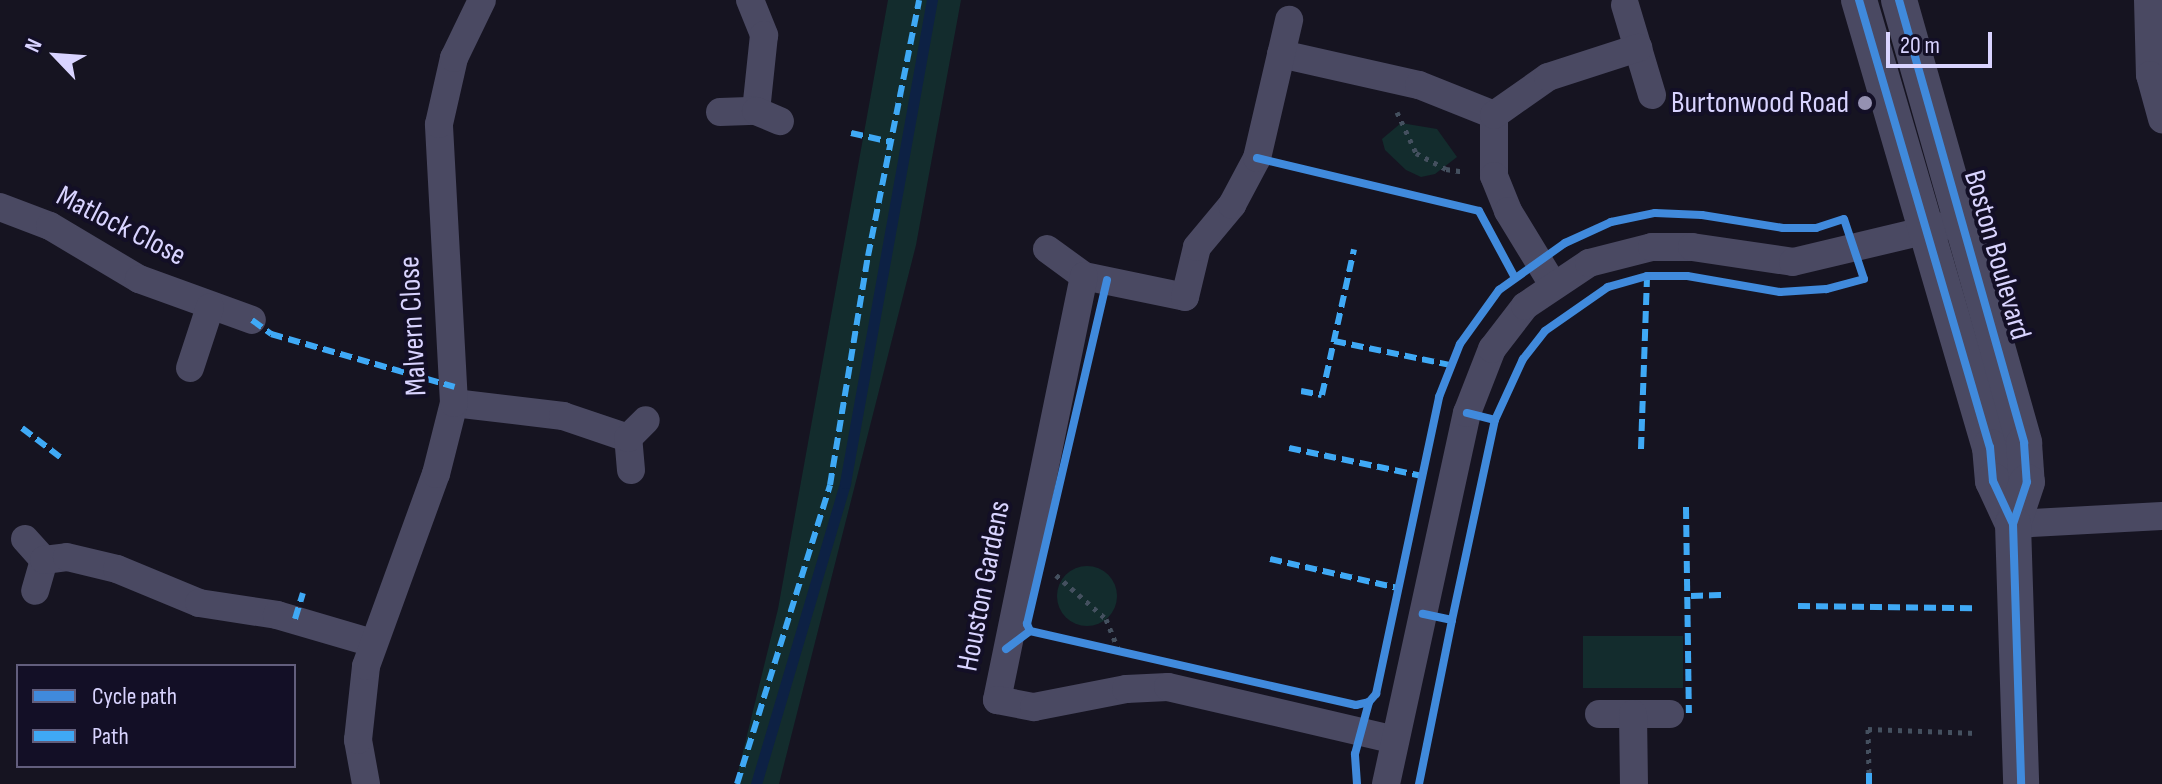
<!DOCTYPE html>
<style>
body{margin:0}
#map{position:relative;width:2162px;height:784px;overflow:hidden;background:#161421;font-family:"Sofia Sans Condensed",sans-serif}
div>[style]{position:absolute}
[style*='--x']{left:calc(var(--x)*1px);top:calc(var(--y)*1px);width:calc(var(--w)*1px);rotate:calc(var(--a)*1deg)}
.green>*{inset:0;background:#132c2d;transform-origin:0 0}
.round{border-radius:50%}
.stream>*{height:11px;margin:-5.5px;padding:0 5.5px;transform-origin:5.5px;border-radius:5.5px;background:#0d2144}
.path>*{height:5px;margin-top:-2.5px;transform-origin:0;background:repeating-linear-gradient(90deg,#44505f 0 4px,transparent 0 10px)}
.minor>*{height:28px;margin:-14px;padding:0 14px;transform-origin:14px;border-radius:14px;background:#4a4962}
.tertiary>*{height:36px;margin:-18px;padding:0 18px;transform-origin:18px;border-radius:18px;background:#4a4962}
.quiet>*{height:6px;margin-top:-3px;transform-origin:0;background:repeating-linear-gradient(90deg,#3fa9f5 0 12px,transparent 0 18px)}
.cycleway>*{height:8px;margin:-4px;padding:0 4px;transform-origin:4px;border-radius:4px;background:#408adc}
.dots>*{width:22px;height:22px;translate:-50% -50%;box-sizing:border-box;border:4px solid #130f26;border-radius:50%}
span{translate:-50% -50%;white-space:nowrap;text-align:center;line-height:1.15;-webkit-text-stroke:8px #130f26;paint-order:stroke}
.poi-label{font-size:30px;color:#d9d4ff}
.right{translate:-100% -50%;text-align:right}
.street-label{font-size:30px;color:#d9d4ff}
.legend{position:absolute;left:16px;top:664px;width:280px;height:104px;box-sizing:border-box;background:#130f26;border:2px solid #625e7d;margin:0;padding:10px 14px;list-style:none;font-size:24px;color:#d9d4ff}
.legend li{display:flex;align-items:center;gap:16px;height:40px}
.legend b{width:40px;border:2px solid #625e7d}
.north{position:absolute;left:16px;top:16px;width:80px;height:80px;-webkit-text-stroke:6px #130f26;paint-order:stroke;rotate:295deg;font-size:22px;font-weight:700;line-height:32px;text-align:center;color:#d9d4ff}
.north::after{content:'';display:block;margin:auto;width:28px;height:36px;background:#d9d4ff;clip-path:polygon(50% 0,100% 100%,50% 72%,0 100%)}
.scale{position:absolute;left:1886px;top:32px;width:106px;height:36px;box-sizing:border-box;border:4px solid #d9d4ff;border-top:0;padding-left:10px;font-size:24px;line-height:28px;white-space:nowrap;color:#d9d4ff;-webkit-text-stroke:6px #130f26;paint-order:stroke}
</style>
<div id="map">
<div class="green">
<div style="clip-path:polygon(888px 0,961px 0,916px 245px,779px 784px,735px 784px,778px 609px)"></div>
<div style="clip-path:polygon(1401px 123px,1437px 129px,1457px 157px,1435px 174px,1421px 177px,1406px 170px,1385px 150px,1382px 139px)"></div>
<div class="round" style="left:1057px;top:566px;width:60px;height:60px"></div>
<div style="left:1683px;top:636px;width:52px;height:100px;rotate:90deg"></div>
</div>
<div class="stream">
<div style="--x:756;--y:784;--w:314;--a:-73.5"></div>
<div style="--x:845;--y:483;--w:491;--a:-79.8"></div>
</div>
<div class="path">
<div style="--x:1397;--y:112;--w:45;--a:65.1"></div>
<div style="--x:1416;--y:153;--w:34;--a:28"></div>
<div style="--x:1446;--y:169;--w:18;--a:9"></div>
<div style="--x:1056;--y:575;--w:67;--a:41.3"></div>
<div style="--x:1106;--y:619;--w:35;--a:68"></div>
<div style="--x:1869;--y:773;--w:44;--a:-91.3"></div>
<div style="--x:1868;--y:729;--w:109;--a:2.1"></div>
</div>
<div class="minor">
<div style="--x:750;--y:0;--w:38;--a:68"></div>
<div style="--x:764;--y:35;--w:76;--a:96"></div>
<div style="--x:2148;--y:0;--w:75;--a:88.5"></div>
<div style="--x:2150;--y:75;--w:46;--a:74.7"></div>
<div style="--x:1625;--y:5;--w:94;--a:73.3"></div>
<div style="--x:1281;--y:54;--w:141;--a:12.7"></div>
<div style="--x:1419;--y:85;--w:81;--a:21.8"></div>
<div style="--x:1494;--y:115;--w:61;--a:90"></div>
<div style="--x:1494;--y:176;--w:38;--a:68"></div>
<div style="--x:1508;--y:211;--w:84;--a:58.6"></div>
<div style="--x:720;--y:112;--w:36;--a:-2"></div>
<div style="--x:756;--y:111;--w:26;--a:23"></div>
<div style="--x:1494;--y:115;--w:66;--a:-35.1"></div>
<div style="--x:1548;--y:77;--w:95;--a:-17.9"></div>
<div style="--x:0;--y:207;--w:53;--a:20.8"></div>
<div style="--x:50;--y:226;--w:104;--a:30.8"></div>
<div style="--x:139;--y:279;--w:120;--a:19.9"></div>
<div style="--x:1047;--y:249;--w:46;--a:36.1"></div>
<div style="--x:1084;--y:276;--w:103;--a:11.7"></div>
<div style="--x:1185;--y:297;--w:51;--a:-76.5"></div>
<div style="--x:1197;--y:247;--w:55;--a:-50.2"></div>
<div style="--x:1232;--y:205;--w:53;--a:-62"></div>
<div style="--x:1257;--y:158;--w:142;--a:-76.9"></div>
<div style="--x:1084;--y:276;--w:433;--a:101.6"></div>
<div style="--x:997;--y:700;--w:38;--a:11"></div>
<div style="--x:1034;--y:707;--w:94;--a:-11.1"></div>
<div style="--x:1126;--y:689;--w:42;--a:-2.7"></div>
<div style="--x:1168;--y:687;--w:233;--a:13.1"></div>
<div style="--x:190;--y:368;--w:64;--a:-71.8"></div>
<div style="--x:454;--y:403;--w:110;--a:6.8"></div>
<div style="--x:563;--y:416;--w:69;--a:18.7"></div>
<div style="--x:631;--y:470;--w:32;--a:-95"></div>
<div style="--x:628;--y:438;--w:25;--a:-45"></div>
<div style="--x:2013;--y:524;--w:149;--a:-3.1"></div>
<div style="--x:25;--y:539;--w:28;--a:48"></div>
<div style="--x:44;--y:560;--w:32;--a:106"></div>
<div style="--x:44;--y:560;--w:23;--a:-7"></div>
<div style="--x:67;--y:557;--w:51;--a:13.5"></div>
<div style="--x:117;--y:569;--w:89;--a:22.5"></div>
<div style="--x:199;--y:603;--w:79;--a:8.7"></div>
<div style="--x:277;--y:615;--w:100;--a:16.3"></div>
<div style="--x:1599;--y:714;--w:71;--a:0"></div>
<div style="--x:1633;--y:714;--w:70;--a:89.2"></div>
<div style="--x:366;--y:784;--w:45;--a:-100.3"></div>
<div style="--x:358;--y:740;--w:74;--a:-83.8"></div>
<div style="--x:366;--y:666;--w:204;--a:-70"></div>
<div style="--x:436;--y:474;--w:73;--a:-75.8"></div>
<div style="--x:454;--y:403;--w:279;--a:-93.1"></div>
<div style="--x:439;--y:124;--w:68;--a:-77.2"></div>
<div style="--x:454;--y:58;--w:64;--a:-64.2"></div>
<div style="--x:1386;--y:784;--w:380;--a:-77.7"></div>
<div style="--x:1467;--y:413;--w:69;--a:-68.7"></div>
<div style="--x:1492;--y:349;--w:54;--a:-52.5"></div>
<div style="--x:1525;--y:306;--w:77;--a:-33.9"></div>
<div style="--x:1589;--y:263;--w:65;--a:-14.3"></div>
<div style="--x:1652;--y:247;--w:40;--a:0"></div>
<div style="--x:1692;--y:247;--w:102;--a:8.4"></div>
<div style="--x:1793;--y:262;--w:155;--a:-13.4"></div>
</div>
<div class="tertiary">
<div style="--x:1859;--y:0;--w:466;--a:73.7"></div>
<div style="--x:1990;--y:447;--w:34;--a:85"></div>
<div style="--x:1993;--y:481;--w:47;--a:65.1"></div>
<div style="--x:1899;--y:0;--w:460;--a:74.2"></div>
<div style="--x:2024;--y:443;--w:39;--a:86"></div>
<div style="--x:2027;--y:482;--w:44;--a:108.4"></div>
<div style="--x:2013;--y:524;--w:260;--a:88.2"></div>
</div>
<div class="quiet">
<div style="--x:851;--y:133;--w:41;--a:12.7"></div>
<div style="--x:252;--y:320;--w:24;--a:36"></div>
<div style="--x:271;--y:334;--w:191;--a:16.1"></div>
<div style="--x:1334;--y:341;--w:118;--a:11.7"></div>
<div style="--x:1301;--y:391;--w:21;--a:11"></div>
<div style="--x:1322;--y:395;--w:149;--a:-77.6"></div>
<div style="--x:22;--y:428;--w:48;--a:37.3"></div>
<div style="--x:1289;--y:448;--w:136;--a:11.9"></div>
<div style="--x:1641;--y:449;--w:173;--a:-88"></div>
<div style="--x:1686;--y:507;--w:206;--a:89.2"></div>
<div style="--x:1270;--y:559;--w:131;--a:12.8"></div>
<div style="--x:1691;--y:596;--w:36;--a:-2"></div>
<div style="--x:1798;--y:606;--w:175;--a:0.7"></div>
<div style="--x:295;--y:619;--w:27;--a:-73"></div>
<div style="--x:1869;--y:773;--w:11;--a:90"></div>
<div style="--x:737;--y:784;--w:313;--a:-72.7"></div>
<div style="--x:830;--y:485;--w:232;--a:-80.6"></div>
<div style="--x:868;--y:256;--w:261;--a:-78.7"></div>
</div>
<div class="cycleway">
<div style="--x:1859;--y:0;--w:466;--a:73.7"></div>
<div style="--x:1990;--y:447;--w:34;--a:85"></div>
<div style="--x:1993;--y:481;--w:47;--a:65.1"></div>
<div style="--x:1899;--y:0;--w:460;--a:74.2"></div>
<div style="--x:2024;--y:443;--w:39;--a:86"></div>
<div style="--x:2027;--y:482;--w:44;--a:108.4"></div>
<div style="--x:2013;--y:524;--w:260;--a:88.2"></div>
<div style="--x:1257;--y:158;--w:228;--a:13.4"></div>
<div style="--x:1479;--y:211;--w:74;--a:61.7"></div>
<div style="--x:1452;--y:620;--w:205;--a:-77.9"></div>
<div style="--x:1495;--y:420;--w:29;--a:-166"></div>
<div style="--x:1030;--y:631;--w:8;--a:-113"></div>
<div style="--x:1027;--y:624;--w:353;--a:-76.9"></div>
<div style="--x:1006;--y:649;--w:30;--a:-37"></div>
<div style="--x:1030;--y:631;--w:334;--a:12.8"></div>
<div style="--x:1356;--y:705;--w:13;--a:-13"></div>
<div style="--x:1357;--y:784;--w:30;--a:-94"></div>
<div style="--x:1355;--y:754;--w:54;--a:-74.9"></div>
<div style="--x:1369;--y:702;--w:11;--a:-49"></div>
<div style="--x:1376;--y:694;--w:304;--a:-78"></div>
<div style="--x:1439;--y:397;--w:57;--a:-68.4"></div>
<div style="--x:1460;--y:344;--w:67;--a:-54.2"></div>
<div style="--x:1499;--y:290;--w:81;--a:-35.5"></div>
<div style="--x:1565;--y:243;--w:51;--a:-24.5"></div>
<div style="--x:1611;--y:222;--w:45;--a:-11.6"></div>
<div style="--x:1655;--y:213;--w:47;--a:2.4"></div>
<div style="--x:1702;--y:215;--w:82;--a:9.1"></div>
<div style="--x:1783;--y:228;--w:33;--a:0"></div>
<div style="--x:1816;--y:228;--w:29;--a:-18"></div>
<div style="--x:1844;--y:219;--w:63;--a:71.6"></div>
<div style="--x:1864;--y:279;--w:39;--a:165"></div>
<div style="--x:1826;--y:289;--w:46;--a:176.3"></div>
<div style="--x:1780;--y:292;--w:94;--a:-170.2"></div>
<div style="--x:1687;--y:276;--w:40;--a:180"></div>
<div style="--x:1647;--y:276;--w:41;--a:164.2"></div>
<div style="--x:1608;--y:287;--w:77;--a:145.1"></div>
<div style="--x:1545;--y:331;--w:36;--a:128"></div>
<div style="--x:1523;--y:359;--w:67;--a:114.7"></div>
<div style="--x:1419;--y:784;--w:167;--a:-78.6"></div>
<div style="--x:1452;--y:620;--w:30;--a:-168"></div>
</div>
<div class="dots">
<div style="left:1865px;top:103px;background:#9591b1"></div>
</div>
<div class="poi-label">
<span class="right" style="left:1849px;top:103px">Burtonwood Road</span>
</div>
<div class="street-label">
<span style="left:121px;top:226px;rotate:27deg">Matlock Close</span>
<span style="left:1997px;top:255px;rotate:74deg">Boston Boulevard</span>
<span style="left:413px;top:326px;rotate:-93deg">Malvern Close</span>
<span style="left:984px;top:586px;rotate:-79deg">Houston Gardens</span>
</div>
<ul class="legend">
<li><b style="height:10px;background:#408adc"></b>Cycle path</li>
<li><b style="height:10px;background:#3fa9f5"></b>Path</li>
</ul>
<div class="north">N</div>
<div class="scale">20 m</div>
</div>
